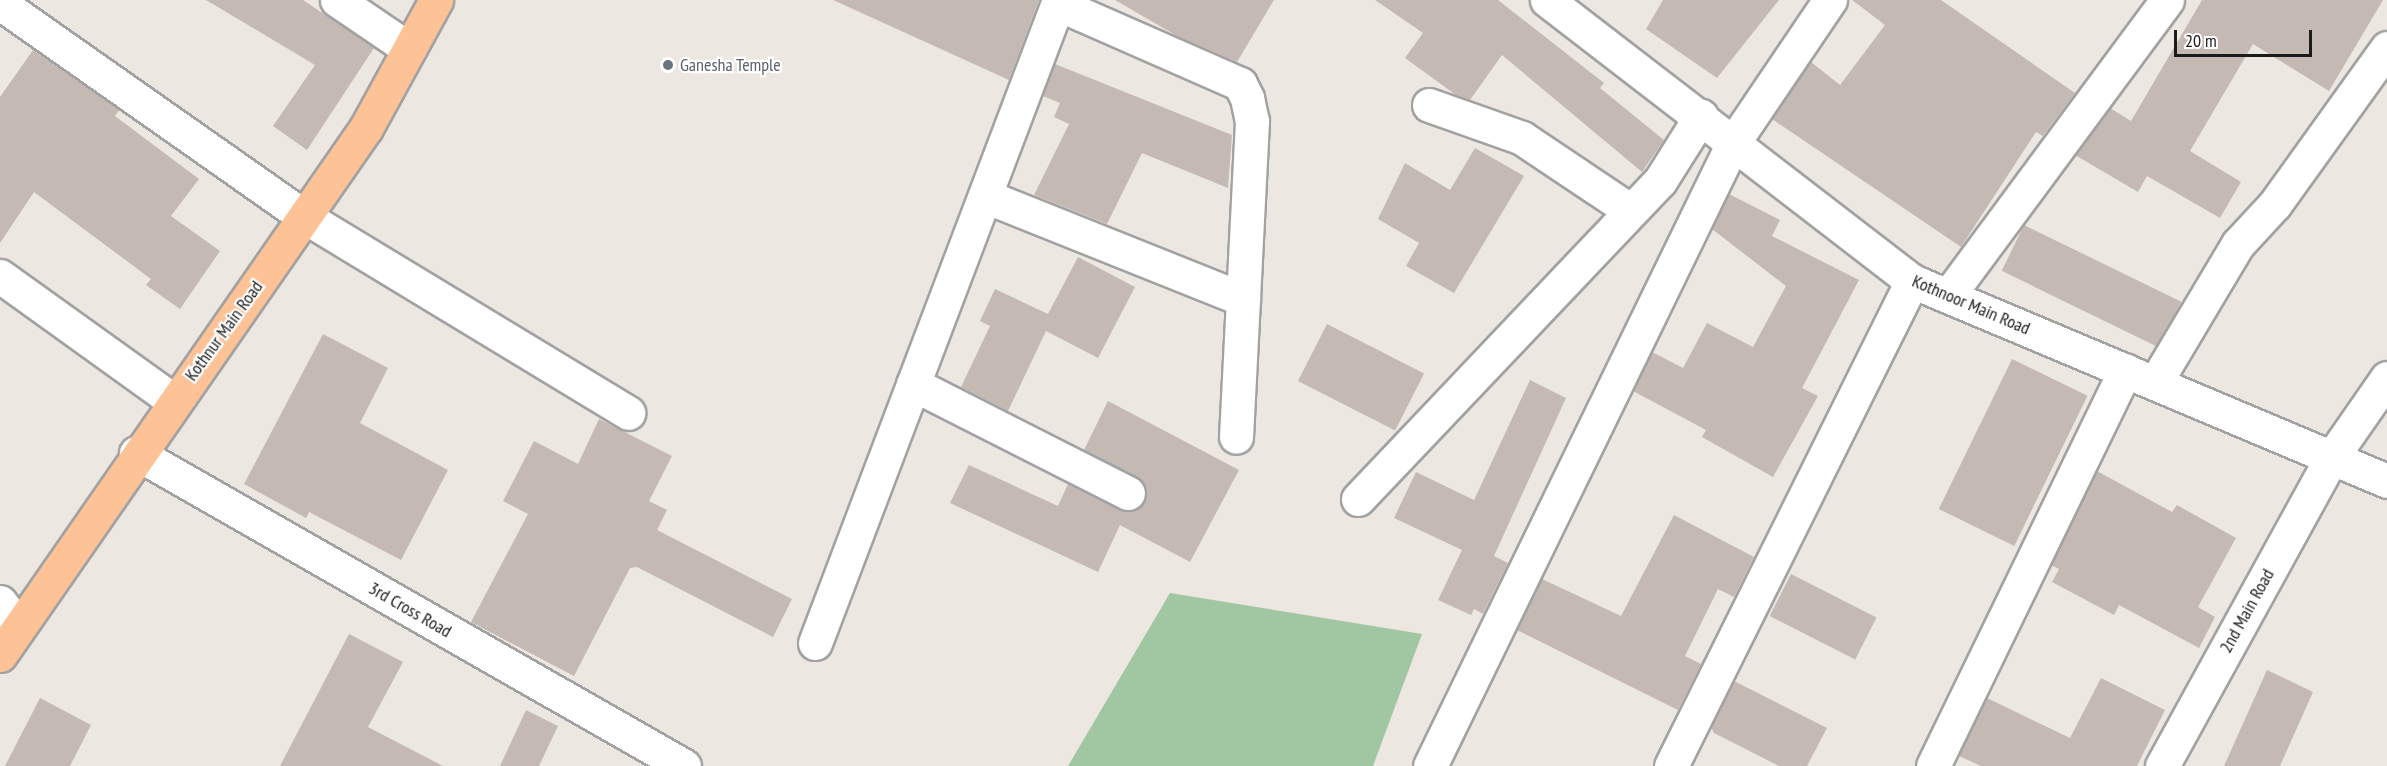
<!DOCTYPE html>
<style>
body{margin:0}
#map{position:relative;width:2387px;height:766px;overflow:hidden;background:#ede7e1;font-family:"PT Sans Narrow",sans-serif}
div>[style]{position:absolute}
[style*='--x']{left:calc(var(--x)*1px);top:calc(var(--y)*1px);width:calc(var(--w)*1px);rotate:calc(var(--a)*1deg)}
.cemetery>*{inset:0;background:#a1c7a2}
.building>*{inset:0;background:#c5b9b4;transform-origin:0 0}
.roads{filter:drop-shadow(2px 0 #a2a2a2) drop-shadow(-2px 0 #a2a2a2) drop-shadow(0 2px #a2a2a2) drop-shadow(0 -2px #a2a2a2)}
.minor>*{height:33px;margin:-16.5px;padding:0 16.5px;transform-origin:16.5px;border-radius:16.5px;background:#fff}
.major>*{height:33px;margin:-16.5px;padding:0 16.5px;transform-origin:16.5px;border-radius:16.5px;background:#fdc296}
.dots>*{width:16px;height:16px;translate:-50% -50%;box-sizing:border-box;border:3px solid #fff;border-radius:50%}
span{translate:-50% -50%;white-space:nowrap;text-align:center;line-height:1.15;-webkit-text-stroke:4.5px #fff;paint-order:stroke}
.worship-label{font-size:18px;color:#5b616d}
.left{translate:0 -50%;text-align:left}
.street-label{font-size:18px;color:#1b1b1b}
.scale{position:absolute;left:2174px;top:30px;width:138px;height:27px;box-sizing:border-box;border:3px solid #1b1b1b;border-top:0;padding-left:8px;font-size:18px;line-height:21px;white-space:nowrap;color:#1b1b1b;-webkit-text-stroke:4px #fff;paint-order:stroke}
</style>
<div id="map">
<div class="cemetery">
<div style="clip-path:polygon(1170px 593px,1422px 634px,1373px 766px,1068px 766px)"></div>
</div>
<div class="building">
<div style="clip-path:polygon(206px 0,303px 0,374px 48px,307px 150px,273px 126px,315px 65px)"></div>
<div style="clip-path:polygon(833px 0,1039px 0,1009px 80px)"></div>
<div style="clip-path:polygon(1115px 0,1274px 0,1237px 62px,1177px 36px)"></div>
<div style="clip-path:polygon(1375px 0,1498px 0,1604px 83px,1600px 88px,1664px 140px,1642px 172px,1502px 55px,1470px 100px,1456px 95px,1405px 58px,1423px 33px)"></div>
<div style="clip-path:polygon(1663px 0,1779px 0,1717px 78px,1646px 29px)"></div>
<div style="clip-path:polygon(1852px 0,1941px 0,2075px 93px,2043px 136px,2036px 132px,1961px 247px,1772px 119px,1811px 62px,1840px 85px,1885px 25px)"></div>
<div style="clip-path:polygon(2202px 0,2383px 0,2329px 91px,2253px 44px,2190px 151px,2241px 182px,2220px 218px,2147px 176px,2138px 192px,2075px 155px,2110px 108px,2131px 121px)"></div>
<div style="clip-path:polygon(33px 50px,119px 110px,115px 116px,199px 179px,171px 216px,220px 251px,180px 309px,146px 285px,151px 279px,34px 192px,0 243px,0 97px)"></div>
<div style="clip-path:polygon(1055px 64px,1232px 135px,1228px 188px,1142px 153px,1107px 224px,1034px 195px,1069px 124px,1054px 117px,1060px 103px,1043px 96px)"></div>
<div style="clip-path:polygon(1475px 148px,1524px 176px,1454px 293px,1406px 266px,1419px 243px,1378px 219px,1405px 163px,1450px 190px)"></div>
<div style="clip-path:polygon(1729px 194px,1780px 220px,1772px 236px,1859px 280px,1802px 388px,1818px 396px,1773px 477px,1702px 437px,1706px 430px,1633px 391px,1652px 352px,1683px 368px,1707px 323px,1753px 347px,1786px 286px,1712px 229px)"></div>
<div style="left:2024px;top:225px;width:175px;height:51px;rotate:26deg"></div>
<div style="clip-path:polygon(1078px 257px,1135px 287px,1098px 358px,1046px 331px,1008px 411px,961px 387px,990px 326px,980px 321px,995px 289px,1048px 314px)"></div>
<div style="left:1327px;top:324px;width:109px;height:64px;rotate:27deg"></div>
<div style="clip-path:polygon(323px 334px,388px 368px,360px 423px,448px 470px,401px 560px,309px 512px,306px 518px,244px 484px)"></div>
<div style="left:2012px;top:359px;width:84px;height:167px;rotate:26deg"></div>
<div style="clip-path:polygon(1530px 380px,1566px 398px,1494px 556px,1508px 563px,1483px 614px,1474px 609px,1471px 615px,1438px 600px,1462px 550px,1394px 518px,1416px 472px,1474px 500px)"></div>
<div style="clip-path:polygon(1108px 401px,1239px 470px,1190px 562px,1120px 525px,1098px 572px,950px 503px,969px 465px,1058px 506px,1068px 484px,1120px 510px,1138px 509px,1147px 493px,1143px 482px,1084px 450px)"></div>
<div style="clip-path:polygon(599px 419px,672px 456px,649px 501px,667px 510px,657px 530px,792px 599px,773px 637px,637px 567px,630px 568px,574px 676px,471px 622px,528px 514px,503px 501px,534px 441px,578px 464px)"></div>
<div style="clip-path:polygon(2097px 471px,2172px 512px,2177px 505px,2236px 538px,2198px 607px,2215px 617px,2199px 648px,2119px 605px,2114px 615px,2052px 582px,2059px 569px,2051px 565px)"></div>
<div style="clip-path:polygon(1674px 515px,1754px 557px,1734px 597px,1718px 589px,1685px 656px,1701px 664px,1678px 710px,1517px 630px,1542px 579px,1621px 616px)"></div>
<div style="left:1791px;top:574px;width:96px;height:47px;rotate:27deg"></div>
<div style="clip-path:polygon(349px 634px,403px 662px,368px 727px,443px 766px,280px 766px)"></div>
<div style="clip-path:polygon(2267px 670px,2313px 692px,2280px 766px,2224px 766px)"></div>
<div style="clip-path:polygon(2101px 678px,2165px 710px,2137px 766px,1981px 766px,1959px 756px,1987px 698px,2070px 738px)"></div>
<div style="clip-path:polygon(1734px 681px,1827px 728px,1807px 766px,1779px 766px,1714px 733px,1711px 727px)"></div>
<div style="clip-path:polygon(40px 698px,91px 725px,70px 766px,5px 766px)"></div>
<div style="clip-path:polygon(526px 710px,558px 726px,539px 766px,500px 766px)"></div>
</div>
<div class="roads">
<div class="minor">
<div style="--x:337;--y:0;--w:87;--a:34.2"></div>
<div style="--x:1547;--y:0;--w:461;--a:37.6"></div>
<div style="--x:1912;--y:281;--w:515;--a:22.83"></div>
<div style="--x:0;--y:3;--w:373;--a:35.1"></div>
<div style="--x:305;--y:217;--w:378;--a:31.2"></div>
<div style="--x:1058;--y:4;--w:199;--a:23.7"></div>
<div style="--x:1240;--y:84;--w:16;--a:63"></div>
<div style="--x:1247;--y:98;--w:24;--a:78"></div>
<div style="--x:1252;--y:121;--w:316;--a:92.9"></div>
<div style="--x:1429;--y:105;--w:99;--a:19.5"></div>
<div style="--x:1522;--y:138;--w:131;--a:33.8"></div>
<div style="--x:985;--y:196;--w:278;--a:21.8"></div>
<div style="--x:0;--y:276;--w:214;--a:35.7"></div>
<div style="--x:1948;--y:296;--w:368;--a:-53.5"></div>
<div style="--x:2155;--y:383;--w:162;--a:-59.2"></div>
<div style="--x:2238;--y:244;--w:54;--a:-47.2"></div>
<div style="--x:2275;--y:204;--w:192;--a:-54.3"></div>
<div style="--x:913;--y:384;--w:241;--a:26.9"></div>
<div style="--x:136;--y:453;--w:631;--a:29.73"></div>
<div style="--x:1358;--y:499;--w:439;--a:-46.5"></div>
<div style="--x:1660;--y:181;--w:77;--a:-57.8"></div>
<div style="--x:0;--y:602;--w:31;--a:53"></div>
<div style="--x:815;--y:643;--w:688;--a:-69.22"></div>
<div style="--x:1430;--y:766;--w:693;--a:-64.06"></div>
<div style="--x:1733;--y:143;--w:173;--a:-55.9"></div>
<div style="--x:1671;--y:766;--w:542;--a:-63.58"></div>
<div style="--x:1933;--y:766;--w:440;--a:-64.1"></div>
<div style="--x:2162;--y:766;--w:353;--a:-61.2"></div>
<div style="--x:2332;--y:457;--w:96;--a:-55.2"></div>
</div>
<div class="major">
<div style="--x:0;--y:655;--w:642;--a:-55.22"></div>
<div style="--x:366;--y:128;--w:146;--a:-61.3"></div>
</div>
</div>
<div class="dots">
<div style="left:668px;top:65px;background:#6b7280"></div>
</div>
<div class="worship-label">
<span class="left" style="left:680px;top:65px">Ganesha Temple</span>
</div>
<div class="street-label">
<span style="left:1971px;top:305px;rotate:23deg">Kothnoor Main Road</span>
<span style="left:224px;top:331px;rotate:-54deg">Kothnur Main Road</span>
<span style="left:410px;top:610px;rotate:30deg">3rd Cross Road</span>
<span style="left:2247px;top:611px;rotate:-61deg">2nd Main Road</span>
</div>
<div class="scale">20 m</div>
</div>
